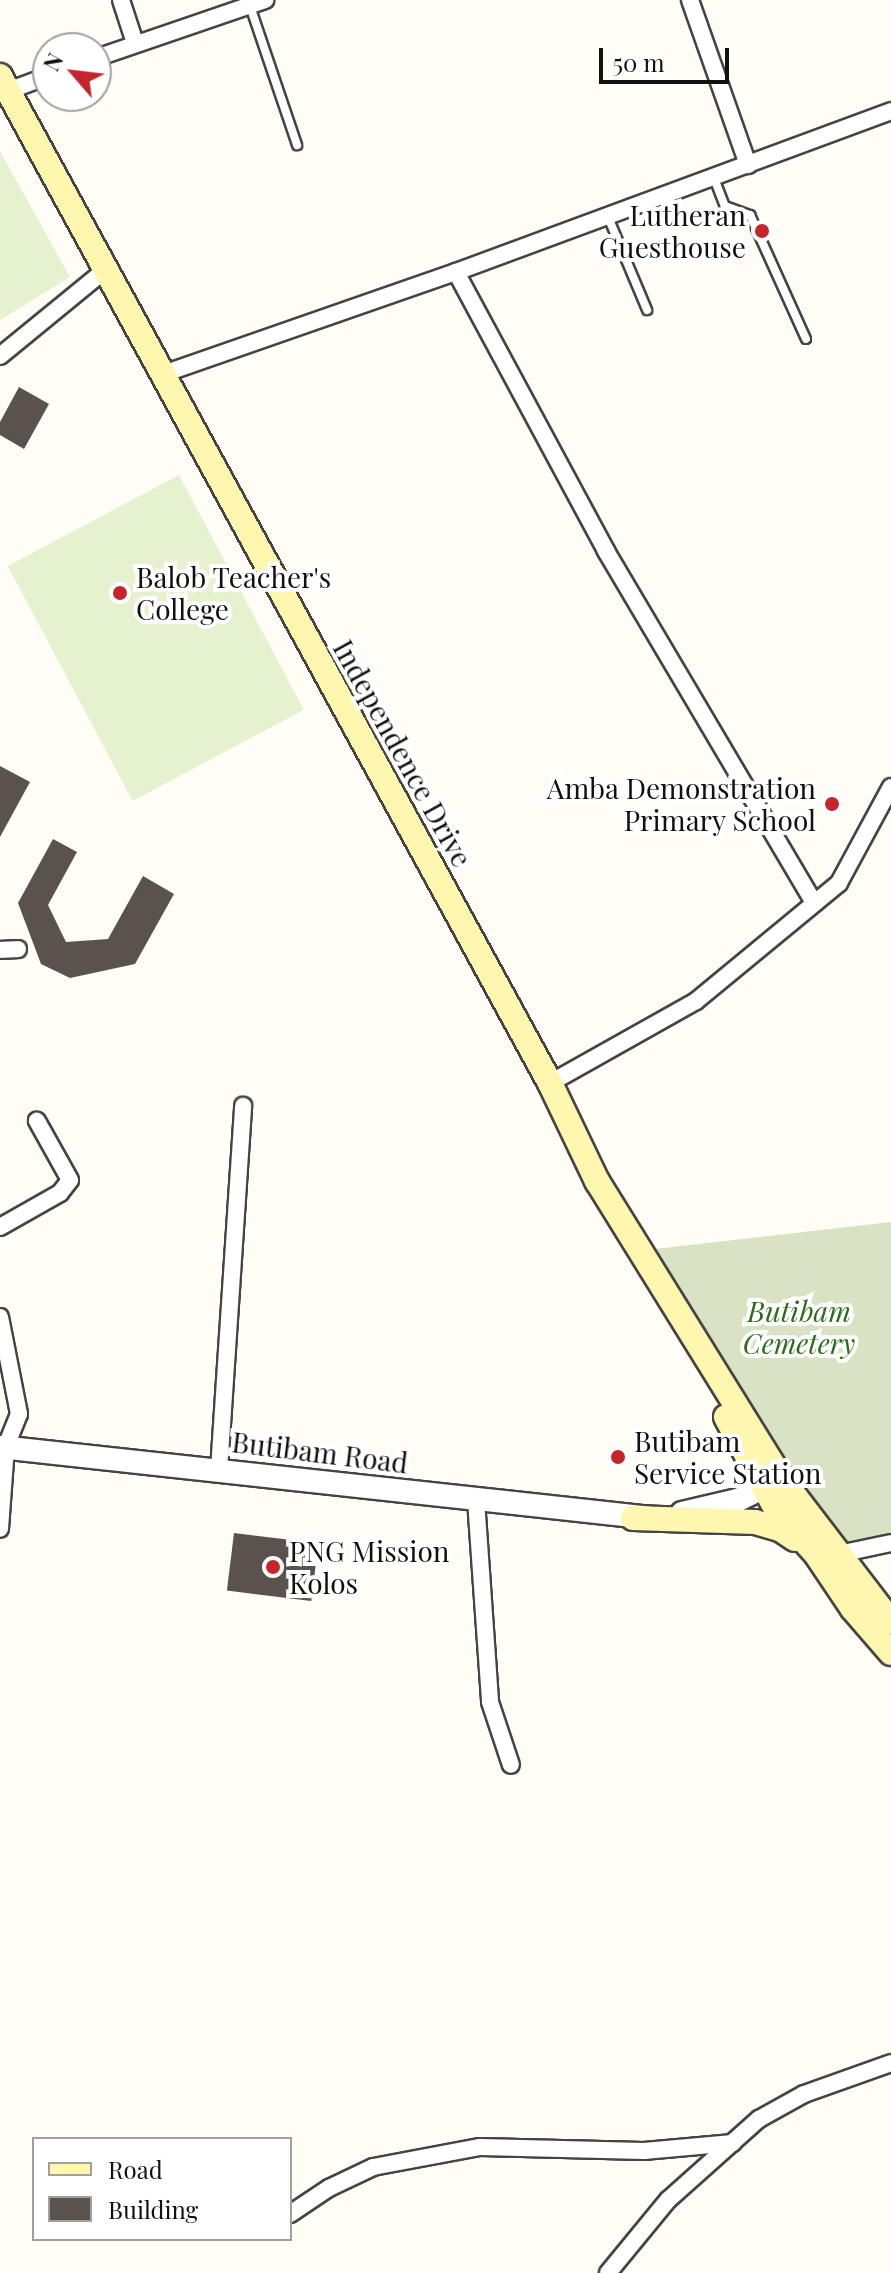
<!DOCTYPE html>
<style>
body{margin:0}
#map{position:relative;width:891px;height:2273px;overflow:hidden;background:#fffdf5;font-family:"Playfair Display",serif}
div>[style]{position:absolute}
[style*='--x']{left:calc(var(--x)*1px);top:calc(var(--y)*1px);width:calc(var(--w)*1px);rotate:calc(var(--a)*1deg)}
.cemetery>*{inset:0;background:#d9e3c4}
.pitch>*{inset:0;background:#e6f2cf;transform-origin:0 0}
.building>*{inset:0;background:#5a524d;transform-origin:0 0}
.roads{filter:drop-shadow(2px 0 #444) drop-shadow(-2px 0 #444) drop-shadow(0 2px #444) drop-shadow(0 -2px #444)}
.service>*{height:8px;margin:-4px;padding:0 4px;transform-origin:4px;border-radius:4px;background:#fff}
.minor>*{height:16px;margin:-8px;padding:0 8px;transform-origin:8px;border-radius:8px;background:#fff}
.tertiary>*{height:22px;margin:-11px;padding:0 11px;transform-origin:11px;border-radius:11px;background:#fff}
.secondary>*{height:24px;margin:-12px;padding:0 12px;transform-origin:12px;border-radius:12px;background:#fff6b0}
.dots>*{width:22px;height:22px;translate:-50% -50%;box-sizing:border-box;border:4px solid #fff;border-radius:50%}
span{translate:-50% -50%;white-space:nowrap;text-align:center;line-height:1.15;-webkit-text-stroke:8px #fff;paint-order:stroke}
.poi-label{font-size:28px;color:#111}
.right{translate:-100% -50%;text-align:right}
.left{translate:0 -50%;text-align:left}
.street-label{font-size:28px;color:#111}
.park-label{font-size:28px;color:#2f6b1f;font-style:italic}
.legend{position:absolute;left:32px;top:2137px;width:260px;height:104px;box-sizing:border-box;background:#fff;border:2px solid #a0a0a0;margin:0;padding:10px 14px;list-style:none;font-size:24px;color:#111}
.legend li{display:flex;align-items:center;gap:16px;height:40px}
.legend b{width:40px;border:2px solid #a0a0a0}
.north{position:absolute;left:32px;top:32px;width:80px;height:80px;box-sizing:border-box;background:#fff;border:2px solid #a0a0a0;border-radius:50%;rotate:298deg;font-size:22px;font-weight:700;line-height:32px;text-align:center;color:#111}
.north::after{content:'';display:block;margin:auto;width:28px;height:36px;background:#c4262e;clip-path:polygon(50% 0,100% 100%,50% 72%,0 100%)}
.scale{position:absolute;left:599px;top:48px;width:130px;height:36px;box-sizing:border-box;border:4px solid #111;border-top:0;padding-left:10px;font-size:24px;line-height:28px;white-space:nowrap;color:#111;-webkit-text-stroke:6px #fff;paint-order:stroke}
</style>
<div id="map">
<div class="cemetery">
<div style="clip-path:polygon(891px 1222px,891px 1542px,839px 1554px,637px 1251px)"></div>
</div>
<div class="pitch">
<div style="clip-path:polygon(0 151px,70px 277px,0 320px)"></div>
<div style="left:179px;top:475px;width:266px;height:194px;rotate:62deg"></div>
</div>
<div class="building">
<div style="clip-path:polygon(19px 387px,49px 404px,24px 449px,0 435px,0 422px)"></div>
<div style="clip-path:polygon(0 766px,30px 782px,0 837px)"></div>
<div style="clip-path:polygon(53px 839px,77px 852px,48px 905px,66px 942px,108px 939px,143px 876px,174px 894px,135px 964px,70px 978px,41px 964px,18px 903px)"></div>
<div style="left:234px;top:1533px;width:85px;height:58px;rotate:7deg"></div>
</div>
<div class="roads">
<div class="service">
<div style="--x:250;--y:6;--w:147;--a:71.3"></div>
<div style="--x:714;--y:178;--w:30;--a:69"></div>
<div style="--x:725;--y:206;--w:27;--a:20"></div>
<div style="--x:750;--y:215;--w:136;--a:65.7"></div>
<div style="--x:608;--y:217;--w:101;--a:67.2"></div>
</div>
<div class="minor">
<div style="--x:121;--y:0;--w:45;--a:72"></div>
<div style="--x:690;--y:0;--w:175;--a:70.6"></div>
<div style="--x:96;--y:58;--w:179;--a:-18.9"></div>
<div style="--x:8;--y:91;--w:43;--a:-20.6"></div>
<div style="--x:456;--y:272;--w:317;--a:61.7"></div>
<div style="--x:606;--y:551;--w:409;--a:59.4"></div>
<div style="--x:0;--y:356;--w:136;--a:-39.3"></div>
<div style="--x:163;--y:374;--w:310;--a:-19.2"></div>
<div style="--x:456;--y:272;--w:464;--a:-20.3"></div>
<div style="--x:0;--y:950;--w:18;--a:-3"></div>
<div style="--x:550;--y:1083;--w:167;--a:-29.3"></div>
<div style="--x:696;--y:1001;--w:185;--a:-39.5"></div>
<div style="--x:839;--y:883;--w:109;--a:-61.6"></div>
<div style="--x:0;--y:1227;--w:69;--a:-29.5"></div>
<div style="--x:60;--y:1193;--w:16;--a:-52"></div>
<div style="--x:70;--y:1180;--w:68;--a:-119.2"></div>
<div style="--x:0;--y:1317;--w:99;--a:78.9"></div>
<div style="--x:19;--y:1414;--w:35;--a:112"></div>
<div style="--x:6;--y:1447;--w:82;--a:94.2"></div>
<div style="--x:219;--y:1470;--w:365;--a:-86.2"></div>
<div style="--x:476;--y:1500;--w:202;--a:86"></div>
<div style="--x:490;--y:1702;--w:66;--a:71.6"></div>
<div style="--x:839;--y:1554;--w:53;--a:-11.9"></div>
<div style="--x:290;--y:2214;--w:47;--a:-33.7"></div>
<div style="--x:329;--y:2188;--w:49;--a:-25.5"></div>
<div style="--x:373;--y:2167;--w:109;--a:-10.6"></div>
<div style="--x:480;--y:2147;--w:164;--a:1.4"></div>
<div style="--x:644;--y:2151;--w:89;--a:-5.1"></div>
<div style="--x:608;--y:2273;--w:94;--a:-50.6"></div>
<div style="--x:668;--y:2200;--w:122;--a:-41.7"></div>
<div style="--x:759;--y:2119;--w:51;--a:-29.1"></div>
<div style="--x:804;--y:2094;--w:92;--a:-19.6"></div>
</div>
<div class="tertiary">
<div style="--x:0;--y:1447;--w:655;--a:6.22"></div>
<div style="--x:682;--y:1513;--w:57;--a:-13.1"></div>
<div style="--x:738;--y:1500;--w:48;--a:-26"></div>
</div>
<div class="secondary">
<div style="--x:0;--y:76;--w:1147;--a:61.36"></div>
<div style="--x:550;--y:1083;--w:109;--a:64.4"></div>
<div style="--x:597;--y:1181;--w:349;--a:58.2"></div>
<div style="--x:781;--y:1478;--w:181;--a:52.6"></div>
<div style="--x:726;--y:1417;--w:107;--a:61.5"></div>
<div style="--x:777;--y:1511;--w:58;--a:47.8"></div>
<div style="--x:816;--y:1554;--w:66;--a:56.1"></div>
<div style="--x:853;--y:1609;--w:58;--a:49.2"></div>
<div style="--x:633;--y:1518;--w:122;--a:1.9"></div>
<div style="--x:755;--y:1522;--w:26;--a:16"></div>
<div style="--x:780;--y:1529;--w:18;--a:34"></div>
</div>
</div>
<div class="dots">
<div style="left:762px;top:231px;background:#c4262e"></div>
<div style="left:120px;top:593px;background:#c4262e"></div>
<div style="left:832px;top:804px;background:#c4262e"></div>
<div style="left:618px;top:1457px;background:#c4262e"></div>
<div style="left:273px;top:1567px;background:#c4262e"></div>
</div>
<div class="poi-label">
<span class="right" style="left:746px;top:231px">Lutheran<br>Guesthouse</span>
<span class="left" style="left:136px;top:593px">Balob Teacher's<br>College</span>
<span class="right" style="left:816px;top:804px">Amba Demonstration<br>Primary School</span>
<span class="left" style="left:634px;top:1457px">Butibam<br>Service Station</span>
<span class="left" style="left:289px;top:1567px">PNG Mission<br>Kolos</span>
</div>
<div class="street-label">
<span style="left:403px;top:753px;rotate:61deg">Independence Drive</span>
<span style="left:320px;top:1452px;rotate:7deg">Butibam Road</span>
</div>
<div class="park-label">
<span style="left:799px;top:1327px">Butibam<br>Cemetery</span>
</div>
<ul class="legend">
<li><b style="height:10px;background:#fff6b0"></b>Road</li>
<li><b style="height:22px;background:#5a524d"></b>Building</li>
</ul>
<div class="north">N</div>
<div class="scale">50 m</div>
</div>
